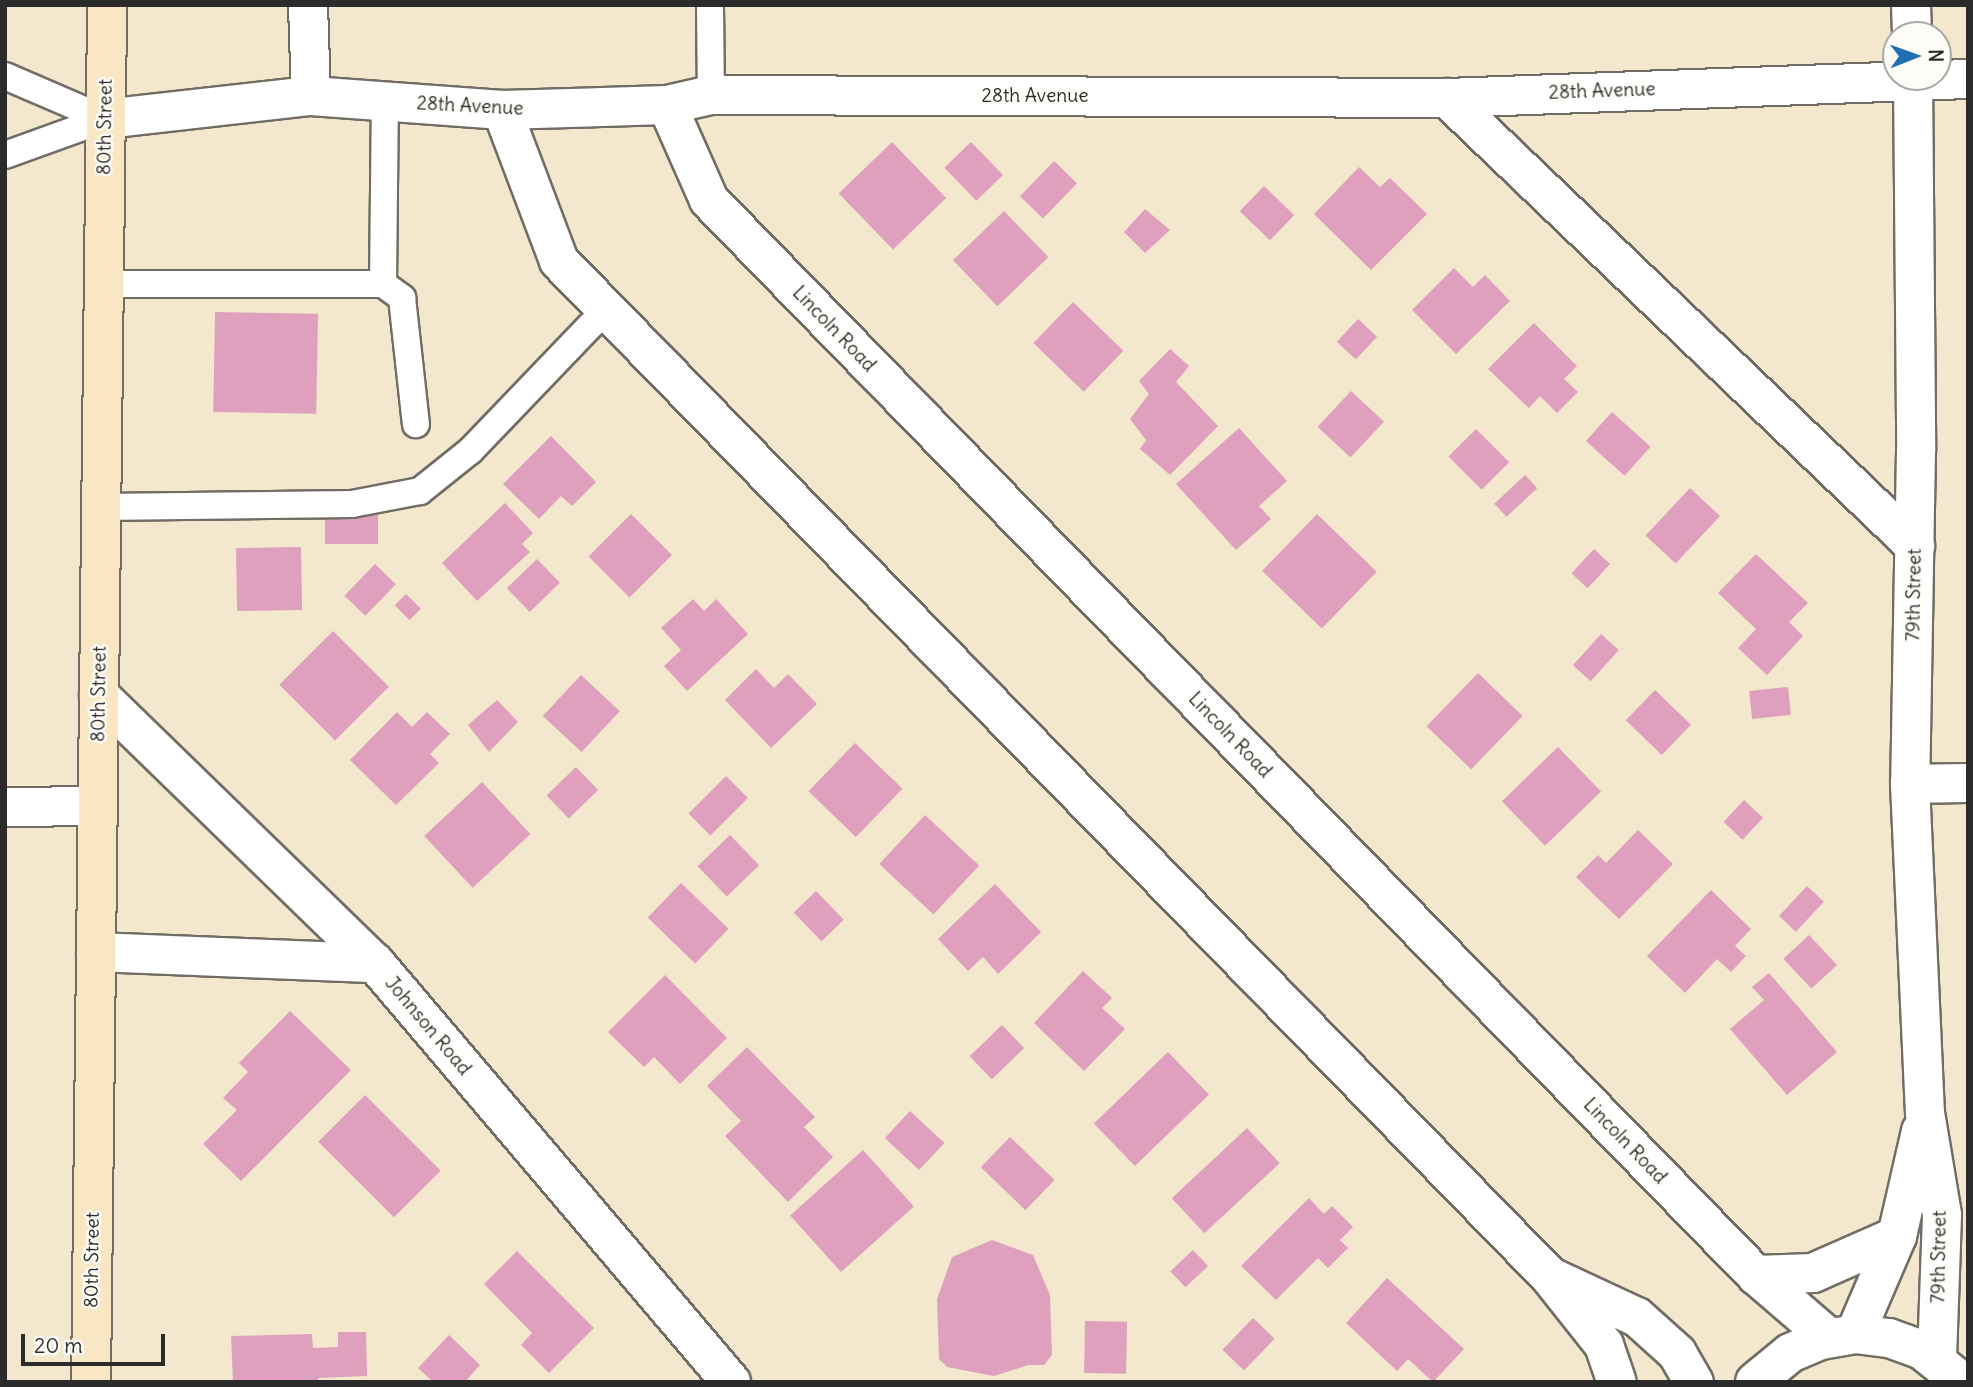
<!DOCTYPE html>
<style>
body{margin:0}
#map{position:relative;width:1973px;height:1387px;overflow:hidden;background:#f3e7ce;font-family:Delius,sans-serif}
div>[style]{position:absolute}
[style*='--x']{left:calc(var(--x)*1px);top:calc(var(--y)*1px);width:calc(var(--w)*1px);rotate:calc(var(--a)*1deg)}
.building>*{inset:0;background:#dfa0bd;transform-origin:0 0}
.roads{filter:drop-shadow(2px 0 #716d64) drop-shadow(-2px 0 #716d64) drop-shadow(0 2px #716d64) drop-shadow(0 -2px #716d64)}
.lane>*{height:26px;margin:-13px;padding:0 13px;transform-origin:13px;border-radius:13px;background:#fff}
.street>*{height:38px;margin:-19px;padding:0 19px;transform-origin:19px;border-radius:19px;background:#fff}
.secondary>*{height:38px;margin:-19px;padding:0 19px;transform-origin:19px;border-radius:19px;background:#f9e7c3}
span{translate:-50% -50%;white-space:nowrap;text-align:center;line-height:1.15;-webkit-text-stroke:5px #fdfcf7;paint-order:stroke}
.street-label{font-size:19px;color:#2b2b2b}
.frame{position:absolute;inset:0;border:7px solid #2b2b2b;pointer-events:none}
.north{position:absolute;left:1882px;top:21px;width:70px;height:70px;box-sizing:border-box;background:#fdfcf7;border:2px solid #a9a8a5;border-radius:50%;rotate:89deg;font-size:19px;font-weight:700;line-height:28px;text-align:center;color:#2b2b2b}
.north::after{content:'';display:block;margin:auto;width:24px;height:32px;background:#1f6fb2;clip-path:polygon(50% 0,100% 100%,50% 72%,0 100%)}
.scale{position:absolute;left:21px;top:1334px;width:144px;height:32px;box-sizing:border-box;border:4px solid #2b2b2b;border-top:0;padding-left:9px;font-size:21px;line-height:24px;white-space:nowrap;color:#2b2b2b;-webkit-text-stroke:5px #fdfcf7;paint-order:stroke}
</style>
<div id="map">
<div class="building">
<div style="left:892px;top:142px;width:78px;height:74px;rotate:46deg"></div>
<div style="left:971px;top:142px;width:46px;height:37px;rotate:46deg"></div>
<div style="left:1054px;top:161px;width:32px;height:49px;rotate:44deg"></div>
<div style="clip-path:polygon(1359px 167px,1380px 187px,1390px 178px,1427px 214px,1371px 270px,1314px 214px)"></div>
<div style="left:1264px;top:186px;width:42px;height:35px;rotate:44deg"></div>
<div style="clip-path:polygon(1145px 209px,1170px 230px,1145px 253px,1124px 232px)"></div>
<div style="left:1004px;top:211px;width:64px;height:71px;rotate:46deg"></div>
<div style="clip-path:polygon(1454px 268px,1473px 287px,1485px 275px,1510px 301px,1456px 354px,1412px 310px)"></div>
<div style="left:1073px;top:302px;width:70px;height:57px;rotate:44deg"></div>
<div style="left:215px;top:312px;width:103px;height:100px;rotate:1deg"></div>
<div style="left:1358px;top:319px;width:26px;height:31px;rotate:43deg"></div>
<div style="clip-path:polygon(1534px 323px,1577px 366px,1564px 379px,1578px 392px,1557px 413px,1540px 396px,1529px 408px,1488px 369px)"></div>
<div style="clip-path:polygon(1170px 349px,1189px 366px,1176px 382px,1218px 426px,1170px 475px,1140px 449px,1146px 440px,1130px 419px,1149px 394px,1139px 381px)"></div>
<div style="left:1351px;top:391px;width:45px;height:49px;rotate:43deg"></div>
<div style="left:1612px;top:412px;width:52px;height:39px;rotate:42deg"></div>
<div style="clip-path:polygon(1239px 428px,1287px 481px,1259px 506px,1271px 519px,1236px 550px,1176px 484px)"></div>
<div style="left:1476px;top:429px;width:47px;height:39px;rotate:45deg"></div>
<div style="clip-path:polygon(551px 436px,596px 482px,572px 506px,561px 496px,539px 519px,503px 484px)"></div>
<div style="left:1525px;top:475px;width:18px;height:42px;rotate:47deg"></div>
<div style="left:1690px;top:488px;width:41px;height:65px;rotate:43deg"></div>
<div style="clip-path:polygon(505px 503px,533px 533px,522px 544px,530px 552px,477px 601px,442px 563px)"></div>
<div style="left:631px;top:514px;width:58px;height:60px;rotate:45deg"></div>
<div style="left:1317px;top:514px;width:83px;height:79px;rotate:44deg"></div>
<div style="left:378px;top:515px;width:29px;height:53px;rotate:90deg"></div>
<div style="left:301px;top:547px;width:63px;height:65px;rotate:89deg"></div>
<div style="left:1594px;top:549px;width:22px;height:33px;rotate:43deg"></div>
<div style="clip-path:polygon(1756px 554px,1808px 603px,1789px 622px,1803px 636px,1767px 675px,1738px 648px,1756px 629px,1718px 593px)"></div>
<div style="left:537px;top:559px;width:33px;height:42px;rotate:46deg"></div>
<div style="left:375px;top:564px;width:29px;height:44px;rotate:44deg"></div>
<div style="left:406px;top:594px;width:21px;height:16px;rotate:45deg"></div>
<div style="clip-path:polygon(693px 599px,704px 611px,716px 599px,748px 634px,687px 691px,664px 666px,681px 650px,661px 628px)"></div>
<div style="left:333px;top:631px;width:79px;height:76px;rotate:45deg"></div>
<div style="left:1601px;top:634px;width:24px;height:42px;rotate:42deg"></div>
<div style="clip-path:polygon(756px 669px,774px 688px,788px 674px,817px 704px,771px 748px,725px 700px)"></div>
<div style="left:1478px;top:673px;width:62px;height:74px;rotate:44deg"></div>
<div style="left:581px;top:675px;width:53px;height:56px;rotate:43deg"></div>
<div style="left:1788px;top:687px;width:28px;height:39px;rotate:84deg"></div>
<div style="left:1655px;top:690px;width:50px;height:42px;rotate:44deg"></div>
<div style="clip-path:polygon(497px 700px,518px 722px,489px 752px,468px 725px)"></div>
<div style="clip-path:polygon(397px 712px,412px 727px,427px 712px,450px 734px,430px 754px,439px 763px,396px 805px,350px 760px)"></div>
<div style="left:855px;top:743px;width:66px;height:67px;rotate:44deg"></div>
<div style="left:1558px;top:747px;width:62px;height:78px;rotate:46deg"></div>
<div style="left:576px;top:767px;width:32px;height:41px;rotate:46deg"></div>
<div style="left:726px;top:776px;width:31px;height:53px;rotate:45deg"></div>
<div style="left:482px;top:782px;width:71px;height:79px;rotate:47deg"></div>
<div style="left:1744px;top:800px;width:26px;height:30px;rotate:43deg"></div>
<div style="left:925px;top:815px;width:74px;height:67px;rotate:43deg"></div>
<div style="clip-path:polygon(1638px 830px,1673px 864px,1619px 919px,1576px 877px,1598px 855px,1606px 863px)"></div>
<div style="left:730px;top:835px;width:42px;height:45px;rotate:46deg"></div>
<div style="left:681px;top:883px;width:66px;height:48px;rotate:44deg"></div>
<div style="clip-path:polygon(995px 884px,1041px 932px,998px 974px,983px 957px,968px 971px,938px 939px)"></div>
<div style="left:1807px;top:886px;width:23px;height:41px;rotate:43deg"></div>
<div style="clip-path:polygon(1711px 890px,1751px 929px,1735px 946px,1746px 956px,1731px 972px,1717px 959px,1685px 993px,1647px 956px)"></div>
<div style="left:816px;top:891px;width:40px;height:31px;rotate:46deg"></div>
<div style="left:1809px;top:935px;width:41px;height:35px;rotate:47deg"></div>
<div style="clip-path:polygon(1083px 971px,1112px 998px,1102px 1008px,1125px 1029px,1084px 1071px,1034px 1023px)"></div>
<div style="clip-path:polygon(1769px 973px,1837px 1052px,1787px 1095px,1730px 1029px,1764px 1000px,1752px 987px)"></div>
<div style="clip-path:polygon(665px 975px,727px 1038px,680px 1084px,654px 1057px,644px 1067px,608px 1032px)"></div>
<div style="clip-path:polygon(290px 1011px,351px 1070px,241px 1181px,203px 1144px,237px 1110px,223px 1098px,248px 1072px,239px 1063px)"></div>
<div style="left:1002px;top:1025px;width:32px;height:45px;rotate:46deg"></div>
<div style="clip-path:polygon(747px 1047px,815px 1117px,804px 1127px,833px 1157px,788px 1202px,725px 1136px,741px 1121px,707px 1086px)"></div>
<div style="left:1168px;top:1052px;width:59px;height:103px;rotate:46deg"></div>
<div style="left:365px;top:1095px;width:107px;height:66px;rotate:45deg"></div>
<div style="left:910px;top:1111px;width:47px;height:37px;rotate:43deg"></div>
<div style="left:1247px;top:1128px;width:48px;height:103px;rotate:47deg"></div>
<div style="left:1010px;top:1137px;width:62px;height:42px;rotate:44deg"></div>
<div style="left:863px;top:1150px;width:76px;height:98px;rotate:48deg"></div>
<div style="clip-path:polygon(1309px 1198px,1324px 1214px,1332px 1206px,1353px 1227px,1340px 1240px,1348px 1248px,1328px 1268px,1318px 1258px,1276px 1300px,1241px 1266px)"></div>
<div style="clip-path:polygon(992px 1240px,1033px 1255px,1050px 1295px,1052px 1355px,1044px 1365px,1028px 1365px,994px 1376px,947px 1367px,939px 1359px,937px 1299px,952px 1257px)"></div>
<div style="left:1193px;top:1250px;width:22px;height:31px;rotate:47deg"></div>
<div style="clip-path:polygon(517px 1251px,594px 1328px,549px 1373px,521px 1345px,532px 1333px,484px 1284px)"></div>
<div style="clip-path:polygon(1387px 1278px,1464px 1349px,1433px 1382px,1408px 1359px,1397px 1371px,1346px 1323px)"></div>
<div style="left:1253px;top:1318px;width:30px;height:44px;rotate:44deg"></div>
<div style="left:1085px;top:1321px;width:42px;height:52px;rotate:1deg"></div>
<div style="clip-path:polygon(338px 1332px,366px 1332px,367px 1376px,318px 1378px,318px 1382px,233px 1382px,231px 1336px,312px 1334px,313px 1348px,338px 1347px)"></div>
<div style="clip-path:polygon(449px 1335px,480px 1365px,465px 1382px,433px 1382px,418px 1368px)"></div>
</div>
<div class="roads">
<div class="lane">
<div style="--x:710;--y:5;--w:90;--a:89.4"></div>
<div style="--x:5;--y:76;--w:109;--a:23.3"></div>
<div style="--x:5;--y:155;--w:106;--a:-19.8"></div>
<div style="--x:103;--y:284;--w:280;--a:0"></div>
<div style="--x:383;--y:284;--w:182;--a:-89.4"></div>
<div style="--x:383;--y:284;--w:24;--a:36"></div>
<div style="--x:402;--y:298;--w:127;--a:83.7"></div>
<div style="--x:101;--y:507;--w:251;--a:-0.7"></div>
<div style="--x:352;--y:504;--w:69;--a:-10.8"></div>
<div style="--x:420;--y:491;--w:64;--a:-38.7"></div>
<div style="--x:470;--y:451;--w:197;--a:-46.2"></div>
</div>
<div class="street">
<div style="--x:308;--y:5;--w:91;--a:88.1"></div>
<div style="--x:1911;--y:5;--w:30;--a:88"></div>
<div style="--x:1913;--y:77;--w:374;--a:89.5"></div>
<div style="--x:1916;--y:451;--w:333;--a:91"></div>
<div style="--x:1910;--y:784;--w:329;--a:87.4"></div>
<div style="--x:1925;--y:1113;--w:103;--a:80.5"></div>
<div style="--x:1942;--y:1215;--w:145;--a:92"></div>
<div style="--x:1447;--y:98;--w:648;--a:43.75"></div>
<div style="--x:667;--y:105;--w:104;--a:66.1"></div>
<div style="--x:709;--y:200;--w:1501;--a:45.76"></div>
<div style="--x:1756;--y:1275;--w:96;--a:40.8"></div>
<div style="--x:502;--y:110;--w:161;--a:69.3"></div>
<div style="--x:559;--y:261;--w:1419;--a:45.71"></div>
<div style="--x:1550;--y:1277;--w:87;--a:51.5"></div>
<div style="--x:1604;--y:1345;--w:39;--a:71"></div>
<div style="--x:105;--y:119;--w:207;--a:-6.4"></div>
<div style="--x:311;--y:96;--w:192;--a:4.2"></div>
<div style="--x:502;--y:110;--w:165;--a:-1.7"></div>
<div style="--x:667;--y:105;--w:45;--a:-12.8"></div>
<div style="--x:711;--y:95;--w:736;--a:0.23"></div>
<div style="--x:1447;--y:98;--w:521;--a:-2.09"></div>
<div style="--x:99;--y:695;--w:385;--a:44.2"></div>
<div style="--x:375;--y:963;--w:550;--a:49.65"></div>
<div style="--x:1910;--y:784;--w:58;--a:-1"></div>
<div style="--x:5;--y:807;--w:93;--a:-0.6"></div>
<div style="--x:96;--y:952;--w:279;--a:2.3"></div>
<div style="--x:1756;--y:1275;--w:57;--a:-2"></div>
<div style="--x:1813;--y:1273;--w:92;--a:-23.8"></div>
<div style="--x:1897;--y:1236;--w:108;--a:-77.1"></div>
<div style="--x:1555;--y:1279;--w:90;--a:24.9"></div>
<div style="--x:1637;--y:1317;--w:54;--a:42"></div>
<div style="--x:1677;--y:1353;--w:34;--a:60"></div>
<div style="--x:1855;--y:1334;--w:107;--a:-66.8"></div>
<div style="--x:1755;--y:1382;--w:45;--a:-39.6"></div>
<div style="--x:1790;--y:1353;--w:34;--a:-23"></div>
<div style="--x:1821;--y:1340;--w:35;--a:-10"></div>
<div style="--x:1855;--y:1334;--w:34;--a:7"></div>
<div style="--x:1889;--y:1338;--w:35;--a:20"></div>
<div style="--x:1922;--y:1350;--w:51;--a:38.7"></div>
</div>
<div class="secondary">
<div style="--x:91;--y:1382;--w:1377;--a:-89.33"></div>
</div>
</div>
<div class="street-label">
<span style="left:1602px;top:91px;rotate:-2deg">28th Avenue</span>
<span style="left:1035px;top:96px">28th Avenue</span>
<span style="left:470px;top:106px;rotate:3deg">28th Avenue</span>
<span style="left:105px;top:127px;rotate:-89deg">80th Street</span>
<span style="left:834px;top:329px;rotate:46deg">Lincoln Road</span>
<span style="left:1914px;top:595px;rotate:-89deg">79th Street</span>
<span style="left:99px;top:694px;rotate:-89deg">80th Street</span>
<span style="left:1230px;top:735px;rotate:46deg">Lincoln Road</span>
<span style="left:428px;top:1026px;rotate:50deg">Johnson Road</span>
<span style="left:1625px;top:1141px;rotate:46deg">Lincoln Road</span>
<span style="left:1939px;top:1257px;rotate:-89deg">79th Street</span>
<span style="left:92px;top:1260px;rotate:-89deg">80th Street</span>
</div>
<div class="frame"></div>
<div class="north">N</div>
<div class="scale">20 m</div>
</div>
